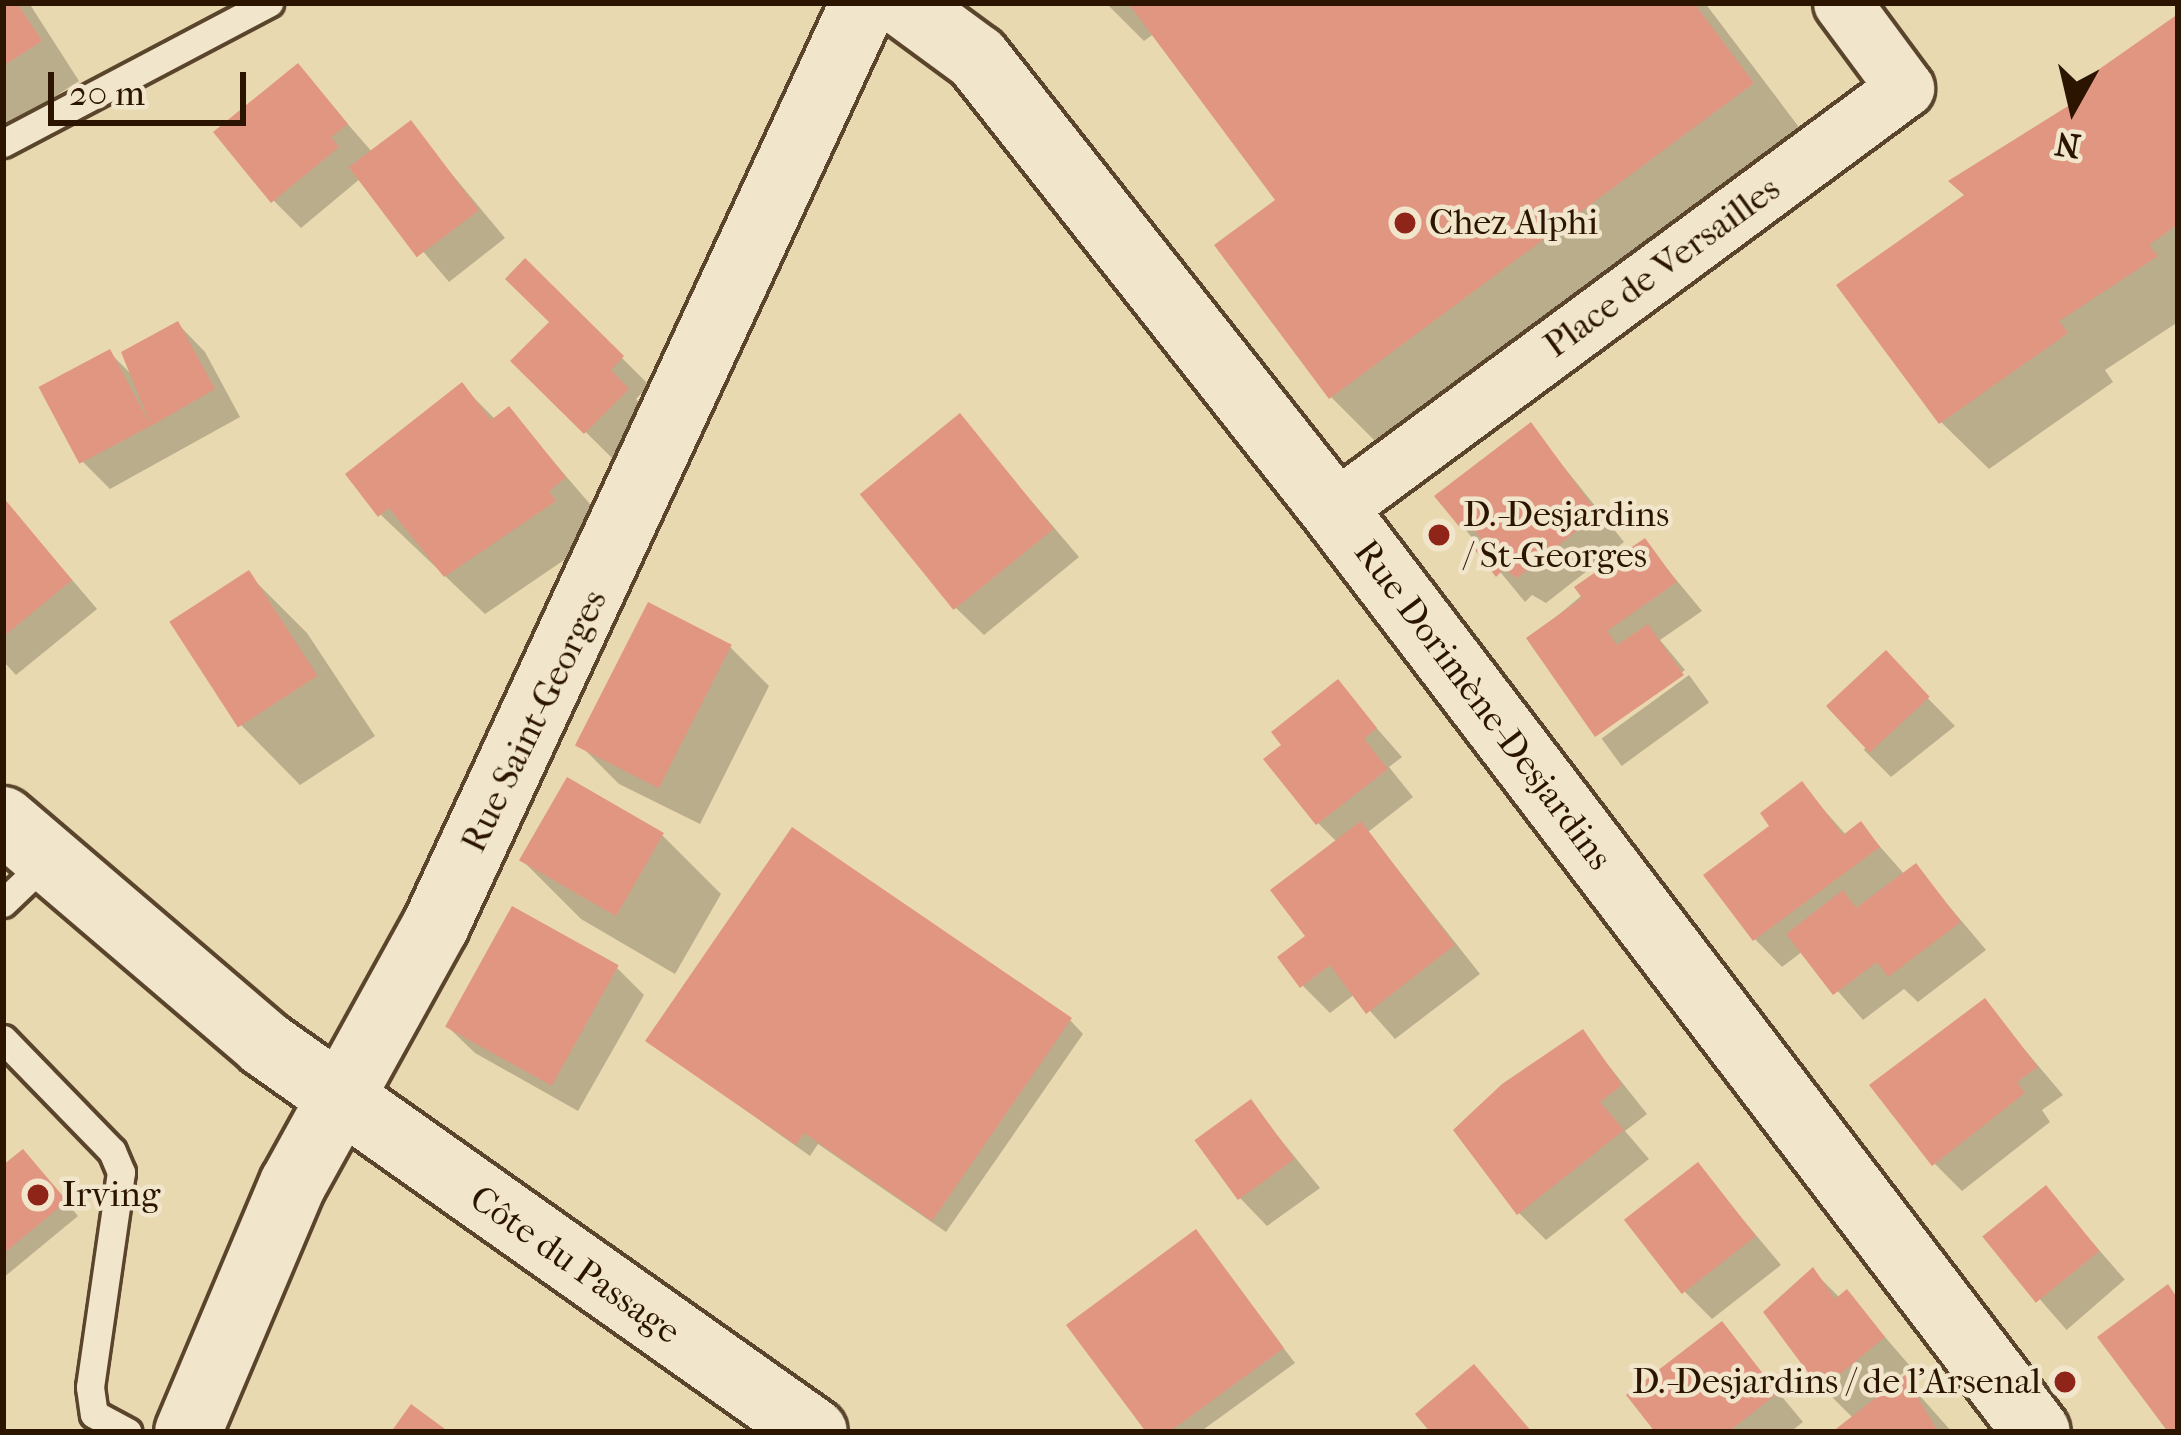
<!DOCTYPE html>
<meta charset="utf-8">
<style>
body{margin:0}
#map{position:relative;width:2181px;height:1435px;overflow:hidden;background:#e9d9b0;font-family:"IM FELL French Canon",serif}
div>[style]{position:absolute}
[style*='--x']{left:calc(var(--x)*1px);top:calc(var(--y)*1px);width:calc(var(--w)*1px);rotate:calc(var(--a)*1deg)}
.shadow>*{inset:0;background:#0003;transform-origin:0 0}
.building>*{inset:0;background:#e19682;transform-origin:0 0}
.roads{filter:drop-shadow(3px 0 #5a452c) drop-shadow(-3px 0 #5a452c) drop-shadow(0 3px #5a452c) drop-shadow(0 -3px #5a452c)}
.service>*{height:27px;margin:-13.5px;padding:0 13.5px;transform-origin:13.5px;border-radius:13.5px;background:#f1e6cc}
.minor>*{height:57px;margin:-28.5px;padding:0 28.5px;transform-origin:28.5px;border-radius:28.5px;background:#f1e6cc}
.tertiary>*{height:66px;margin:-33px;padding:0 33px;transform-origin:33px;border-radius:33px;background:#f1e6cc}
.secondary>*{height:66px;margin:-33px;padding:0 33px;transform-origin:33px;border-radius:33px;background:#f1e6cc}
.dots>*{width:33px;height:33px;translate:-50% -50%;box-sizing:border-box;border:6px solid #f1e6cc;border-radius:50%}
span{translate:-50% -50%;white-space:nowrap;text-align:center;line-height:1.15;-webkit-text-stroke:9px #f1e6cc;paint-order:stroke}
.poi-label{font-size:36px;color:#2b1400}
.left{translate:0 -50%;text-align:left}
.right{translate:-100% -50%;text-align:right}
.street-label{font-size:36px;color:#2b1400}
.frame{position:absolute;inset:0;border:6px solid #2b1400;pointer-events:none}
.north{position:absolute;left:2013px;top:48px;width:120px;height:120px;-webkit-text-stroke:9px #f1e6cc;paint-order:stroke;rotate:188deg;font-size:33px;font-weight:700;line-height:48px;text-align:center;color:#2b1400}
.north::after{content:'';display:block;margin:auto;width:42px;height:54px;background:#2b1400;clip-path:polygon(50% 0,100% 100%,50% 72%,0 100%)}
.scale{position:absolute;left:48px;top:72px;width:198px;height:54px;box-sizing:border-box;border:6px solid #2b1400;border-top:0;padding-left:15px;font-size:36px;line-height:42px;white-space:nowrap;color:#2b1400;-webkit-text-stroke:9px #f1e6cc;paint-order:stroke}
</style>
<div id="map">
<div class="shadow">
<div style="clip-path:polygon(3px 3px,29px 3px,79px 81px,3px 130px)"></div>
<div style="clip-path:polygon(1106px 3px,1705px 3px,1811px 143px,1390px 456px,1331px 397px,1279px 201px,1155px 33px,1144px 41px)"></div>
<div style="clip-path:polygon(2178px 17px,2178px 322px,2105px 370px,2113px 382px,1989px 469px,1941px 422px,1967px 196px)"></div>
<div style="clip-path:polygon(298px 67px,373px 153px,410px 124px,505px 238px,449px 282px,361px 178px,301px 228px,274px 201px)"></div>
<div style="clip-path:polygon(526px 262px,649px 385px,636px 399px,654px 418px,613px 459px,514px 361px,553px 322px)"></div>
<div style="clip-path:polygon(178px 324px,205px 352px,240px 417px,110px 489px,83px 462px,110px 353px,135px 378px)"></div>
<div style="clip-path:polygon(462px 386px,496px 420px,509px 410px,602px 518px,592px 541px,485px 614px,381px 515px)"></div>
<div style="clip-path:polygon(960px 417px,1079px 557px,984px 635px,956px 608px)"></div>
<div style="clip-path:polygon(1531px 426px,1624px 542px,1546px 603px,1532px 595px,1525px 602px,1464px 528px)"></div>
<div style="clip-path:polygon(3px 499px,97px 609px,16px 675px,3px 661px)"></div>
<div style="clip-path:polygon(1645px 542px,1702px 611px,1660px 640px,1685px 670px,1598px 735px,1530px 639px)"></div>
<div style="clip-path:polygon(248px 574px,307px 633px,375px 736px,300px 785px,241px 725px)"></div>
<div style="clip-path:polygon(730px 647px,769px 686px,700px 824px,619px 784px,580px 745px)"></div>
<div style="left:1689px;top:675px;width:34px;height:108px;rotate:54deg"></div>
<div style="clip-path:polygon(1907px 677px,1955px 726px,1891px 777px,1864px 750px)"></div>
<div style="clip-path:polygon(1337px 683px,1402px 757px,1389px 767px,1413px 797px,1368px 832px,1480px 974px,1395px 1039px,1355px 994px,1330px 1013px,1303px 986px,1337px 842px,1318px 823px,1285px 745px)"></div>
<div style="clip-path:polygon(1802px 785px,1847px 836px,1861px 825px,1905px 875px,1916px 867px,1986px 950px,1918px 1002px,1904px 989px,1863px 1020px,1803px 951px,1782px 967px,1755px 939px,1773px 826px)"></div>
<div style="clip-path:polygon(662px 835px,721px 894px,675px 974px,581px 919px,522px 860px)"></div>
<div style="clip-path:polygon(617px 968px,644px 995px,578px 1111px,475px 1053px,447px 1026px)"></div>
<div style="clip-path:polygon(1984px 1002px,2063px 1095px,2042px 1110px,2050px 1122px,1962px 1191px,1935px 1164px)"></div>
<div style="clip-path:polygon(1070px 1020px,1083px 1034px,946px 1232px,818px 1144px,810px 1156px,648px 1041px)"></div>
<div style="clip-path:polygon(1583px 1033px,1647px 1114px,1625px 1131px,1649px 1159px,1546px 1240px,1519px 1213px)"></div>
<div style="clip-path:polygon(1251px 1103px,1320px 1188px,1267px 1226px,1240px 1198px)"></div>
<div style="clip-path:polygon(1697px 1165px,1781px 1265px,1712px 1319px,1685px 1292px)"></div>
<div style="clip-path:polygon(36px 1166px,78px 1216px,3px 1278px,3px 1169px)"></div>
<div style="left:2046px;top:1189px;width:120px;height:77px;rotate:49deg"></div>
<div style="clip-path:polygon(1196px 1233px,1295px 1363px,1200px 1432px,1149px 1432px)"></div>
<div style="clip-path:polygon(1813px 1271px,1840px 1298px,1847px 1293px,1910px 1366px,1857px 1417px,1905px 1379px,1952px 1432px,1837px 1432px,1854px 1419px,1823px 1388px)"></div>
<div style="clip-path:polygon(1722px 1325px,1803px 1422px,1790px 1432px,1658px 1432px)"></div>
</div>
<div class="building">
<div style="clip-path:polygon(3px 3px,17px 3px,42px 41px,3px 66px)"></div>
<div style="clip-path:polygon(1128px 3px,1694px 3px,1754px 83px,1329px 399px,1214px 245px,1275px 200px)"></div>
<div style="clip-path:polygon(2178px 14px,2178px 224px,2149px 245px,2158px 256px,2059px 321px,2068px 333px,1939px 424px,1836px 285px,1964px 195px,1948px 181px,2076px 101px,2068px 91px)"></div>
<div style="clip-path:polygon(298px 63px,348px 124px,331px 137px,339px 147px,271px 203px,213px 132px)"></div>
<div style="left:411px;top:120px;width:113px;height:78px;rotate:53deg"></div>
<div style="clip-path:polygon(525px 258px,624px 356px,611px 370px,629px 389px,584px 434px,510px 361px,549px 322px,505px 279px)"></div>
<div style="clip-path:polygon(178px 321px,215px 389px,151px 426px,121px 352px)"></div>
<div style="left:110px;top:349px;width:87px;height:81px;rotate:62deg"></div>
<div style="clip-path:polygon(462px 382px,491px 420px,509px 406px,566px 477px,549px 491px,556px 501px,444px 577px,389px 508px,378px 517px,345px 474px)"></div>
<div style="left:960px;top:413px;width:149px;height:129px;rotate:51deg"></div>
<div style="clip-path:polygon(1531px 422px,1598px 514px,1517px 578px,1504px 569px,1496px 577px,1475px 550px,1484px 543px,1471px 525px,1462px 530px,1434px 496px)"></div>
<div style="clip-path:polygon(3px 497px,72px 580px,3px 637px)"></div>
<div style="clip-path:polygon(1645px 538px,1677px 582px,1607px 631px,1617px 645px,1648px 624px,1684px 675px,1595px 737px,1526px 638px,1582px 598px,1574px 587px)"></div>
<div style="left:249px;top:570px;width:126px;height:95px;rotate:57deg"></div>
<div style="left:648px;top:602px;width:94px;height:161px;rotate:27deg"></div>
<div style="left:1886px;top:650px;width:64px;height:82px;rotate:47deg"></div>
<div style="clip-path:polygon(1338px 679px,1377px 728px,1364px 739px,1388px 769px,1316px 825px,1263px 759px,1281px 745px,1271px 732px)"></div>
<div style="left:567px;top:777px;width:112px;height:96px;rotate:30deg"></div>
<div style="clip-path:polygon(1802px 781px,1843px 835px,1861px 821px,1880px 847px,1753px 941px,1703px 875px,1769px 826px,1760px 813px)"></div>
<div style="clip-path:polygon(1361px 821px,1455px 945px,1366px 1014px,1330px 965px,1300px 988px,1277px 957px,1305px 936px,1270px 890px)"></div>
<div style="clip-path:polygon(792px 827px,1072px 1018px,932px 1221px,804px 1133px,796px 1145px,645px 1041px)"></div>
<div style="clip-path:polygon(1916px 863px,1961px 922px,1888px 977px,1877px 962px,1833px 995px,1786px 934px,1843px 890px,1856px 908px)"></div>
<div style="left:512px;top:906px;width:122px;height:138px;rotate:29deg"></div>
<div style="clip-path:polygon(1985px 998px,2038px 1067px,2017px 1082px,2025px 1093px,1932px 1166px,1869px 1085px)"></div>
<div style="clip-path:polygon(1583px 1029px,1622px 1085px,1600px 1102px,1624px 1130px,1517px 1215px,1453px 1130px,1502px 1084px)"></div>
<div style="left:1251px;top:1099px;width:74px;height:70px;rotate:54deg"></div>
<div style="clip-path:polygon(23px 1149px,67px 1201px,3px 1254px,3px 1165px)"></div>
<div style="left:1698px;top:1162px;width:94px;height:94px;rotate:52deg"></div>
<div style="left:2046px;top:1185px;width:85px;height:82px;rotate:51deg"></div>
<div style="clip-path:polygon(1196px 1229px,1284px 1348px,1169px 1432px,1146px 1432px,1066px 1325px)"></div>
<div style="clip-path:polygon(1813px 1267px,1835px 1299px,1847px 1289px,1885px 1337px,1821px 1390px,1763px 1312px)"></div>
<div style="clip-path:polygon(2168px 1284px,2178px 1299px,2178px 1432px,2168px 1432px,2097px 1337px)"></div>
<div style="clip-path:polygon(1722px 1321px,1778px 1393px,1728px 1432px,1655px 1432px,1626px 1395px)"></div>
<div style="clip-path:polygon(1474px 1364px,1532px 1432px,1430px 1432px,1415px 1414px)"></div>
<div style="clip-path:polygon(1905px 1375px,1938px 1432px,1832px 1432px)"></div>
<div style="clip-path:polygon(411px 1404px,449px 1432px,391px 1432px)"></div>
</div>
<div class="roads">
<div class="service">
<div style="--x:3;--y:143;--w:301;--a:-27.8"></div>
<div style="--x:3;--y:903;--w:64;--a:-43.7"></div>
<div style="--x:3;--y:1039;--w:156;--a:45.8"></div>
<div style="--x:112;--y:1151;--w:23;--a:67"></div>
<div style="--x:121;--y:1172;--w:217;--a:98.2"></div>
<div style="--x:90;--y:1387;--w:27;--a:82"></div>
<div style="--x:94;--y:1414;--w:38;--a:28"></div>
</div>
<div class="minor">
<div style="--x:1334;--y:510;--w:710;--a:-36.47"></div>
<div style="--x:1905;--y:88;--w:106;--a:-126.5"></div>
</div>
<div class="tertiary">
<div style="--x:188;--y:1432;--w:269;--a:-67.1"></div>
<div style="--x:293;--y:1184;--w:296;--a:-61.1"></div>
<div style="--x:436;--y:925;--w:1016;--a:-65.1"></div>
</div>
<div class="secondary">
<div style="--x:902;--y:3;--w:93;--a:36.3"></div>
<div style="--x:977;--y:58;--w:576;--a:51.7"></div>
<div style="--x:1334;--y:510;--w:1159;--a:52.68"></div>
<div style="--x:3;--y:820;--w:345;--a:40.5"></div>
<div style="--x:265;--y:1044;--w:672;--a:35.25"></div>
</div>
</div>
<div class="dots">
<div style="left:1405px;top:223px;background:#8f2418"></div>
<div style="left:1439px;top:535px;background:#8f2418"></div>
<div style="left:38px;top:1195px;background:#8f2418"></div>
<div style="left:2065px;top:1382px;background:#8f2418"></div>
</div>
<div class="poi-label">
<span class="left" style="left:1429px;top:223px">Chez Alphi</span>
<span class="left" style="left:1463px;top:535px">D.-Desjardins<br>/ St-Georges</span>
<span class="left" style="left:62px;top:1195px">Irving</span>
<span class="right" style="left:2041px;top:1382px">D.-Desjardins / de l'Arsenal</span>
</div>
<div class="street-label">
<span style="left:1662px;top:267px;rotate:-36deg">Place de Versailles</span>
<span style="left:1483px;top:705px;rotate:53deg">Rue Dorimène-Desjardins</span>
<span style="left:534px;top:721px;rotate:-64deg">Rue Saint-Georges</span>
<span style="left:575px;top:1265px;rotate:35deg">Côte du Passage</span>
</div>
<div class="frame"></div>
<div class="north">N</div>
<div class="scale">20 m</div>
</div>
